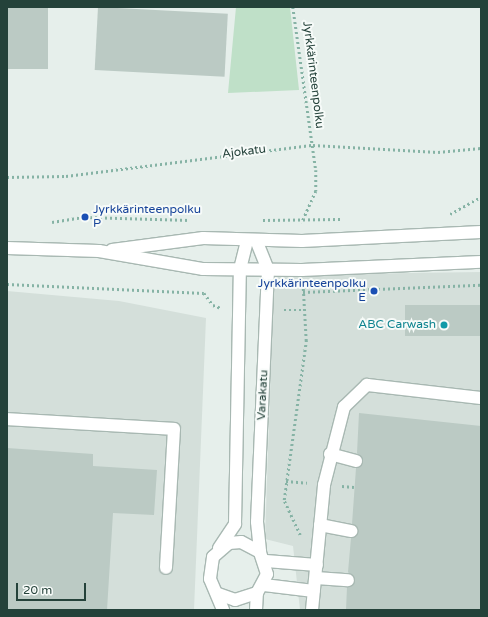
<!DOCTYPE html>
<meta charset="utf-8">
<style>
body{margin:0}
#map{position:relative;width:488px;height:617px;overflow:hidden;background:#e6efeb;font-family:"Varela Round",sans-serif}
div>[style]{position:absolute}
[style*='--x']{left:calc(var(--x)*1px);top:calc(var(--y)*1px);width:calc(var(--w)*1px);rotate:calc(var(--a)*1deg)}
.built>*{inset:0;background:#d4dfda}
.green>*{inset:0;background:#bfe0c8}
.building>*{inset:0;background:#bbcac4;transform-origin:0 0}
.path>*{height:2.5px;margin-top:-1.25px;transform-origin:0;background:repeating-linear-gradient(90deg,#86b3a5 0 2px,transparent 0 5px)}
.roads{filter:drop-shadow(1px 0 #a8b8b2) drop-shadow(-1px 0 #a8b8b2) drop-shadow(0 1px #a8b8b2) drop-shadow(0 -1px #a8b8b2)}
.service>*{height:12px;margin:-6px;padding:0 6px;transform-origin:6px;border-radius:6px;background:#fff}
.tertiary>*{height:12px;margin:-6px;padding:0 6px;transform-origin:6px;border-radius:6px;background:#fff}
.dots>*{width:11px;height:11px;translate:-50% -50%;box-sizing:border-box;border:2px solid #f7fbf9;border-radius:50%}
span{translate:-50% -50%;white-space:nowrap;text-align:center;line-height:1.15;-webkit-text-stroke:4px #f7fbf9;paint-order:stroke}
.street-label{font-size:12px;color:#24423a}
.transit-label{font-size:12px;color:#164399}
.left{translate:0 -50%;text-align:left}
.right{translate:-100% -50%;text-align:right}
.culture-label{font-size:12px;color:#0d838f}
.frame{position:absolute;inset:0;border:8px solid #24423a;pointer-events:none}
.scale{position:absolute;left:16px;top:583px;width:70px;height:18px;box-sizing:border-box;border:2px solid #24423a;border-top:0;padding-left:5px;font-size:12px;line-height:14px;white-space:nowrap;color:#24423a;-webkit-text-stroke:3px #f7fbf9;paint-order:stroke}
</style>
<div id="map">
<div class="built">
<div style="clip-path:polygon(481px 272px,481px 610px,300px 610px,293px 546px,265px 539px,274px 275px)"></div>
<div style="clip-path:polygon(7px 291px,119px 301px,206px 318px,194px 610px,7px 610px)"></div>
</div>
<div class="green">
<div style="clip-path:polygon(236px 7px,290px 7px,299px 90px,228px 93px)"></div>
</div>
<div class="building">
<div style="left:7px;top:7px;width:41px;height:62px"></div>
<div style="left:98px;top:7px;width:130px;height:63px;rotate:3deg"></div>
<div style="left:481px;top:305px;width:31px;height:76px;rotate:90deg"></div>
<div style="clip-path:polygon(359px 413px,481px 426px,481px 610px,346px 610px,347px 587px,355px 581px,348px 572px,351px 538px,358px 532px,352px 524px,356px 468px,363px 463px,357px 453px)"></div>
<div style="clip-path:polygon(7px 448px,93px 454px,93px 466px,157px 470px,154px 515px,113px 513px,107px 610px,7px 610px)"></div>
</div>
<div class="path">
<div style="--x:293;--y:7;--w:165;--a:82"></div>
<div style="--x:316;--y:170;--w:21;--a:90"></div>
<div style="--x:316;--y:191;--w:35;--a:114"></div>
<div style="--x:7;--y:177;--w:59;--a:-1"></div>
<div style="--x:66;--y:176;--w:249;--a:-7.2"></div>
<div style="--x:313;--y:145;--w:125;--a:3.2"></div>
<div style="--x:438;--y:152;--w:43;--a:-5.3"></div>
<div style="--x:450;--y:214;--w:35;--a:-29"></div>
<div style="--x:263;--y:220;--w:77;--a:-0.7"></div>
<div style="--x:52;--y:222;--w:33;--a:-9"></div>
<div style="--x:85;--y:217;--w:105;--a:1.6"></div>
<div style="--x:7;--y:284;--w:197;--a:2.6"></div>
<div style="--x:204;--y:293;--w:15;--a:53"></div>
<div style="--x:213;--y:305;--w:9;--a:21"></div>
<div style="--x:303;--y:292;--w:178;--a:-2.3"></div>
<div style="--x:284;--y:310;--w:19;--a:0"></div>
<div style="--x:286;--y:481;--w:21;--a:5"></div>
<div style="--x:342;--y:486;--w:12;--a:5"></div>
<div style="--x:300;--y:535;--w:38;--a:-115"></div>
<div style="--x:284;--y:500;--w:161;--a:-82.1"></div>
<div style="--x:306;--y:341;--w:53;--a:-93.2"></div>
</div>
<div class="roads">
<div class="service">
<div style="--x:7;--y:419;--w:167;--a:3.4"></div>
<div style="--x:174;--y:429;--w:139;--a:93.3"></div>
<div style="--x:330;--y:454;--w:27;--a:15"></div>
<div style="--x:320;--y:525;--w:32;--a:11"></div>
<div style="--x:266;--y:561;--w:51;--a:4.5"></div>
<div style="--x:316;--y:578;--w:32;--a:4"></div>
<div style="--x:264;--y:585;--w:50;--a:6.8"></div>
<div style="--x:312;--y:610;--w:126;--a:-84.5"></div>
<div style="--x:324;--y:485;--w:81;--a:-75.6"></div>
<div style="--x:344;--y:407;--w:32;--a:-44"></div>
<div style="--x:367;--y:385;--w:115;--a:6.5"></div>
</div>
<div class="tertiary">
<div style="--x:256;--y:240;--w:32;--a:68"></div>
<div style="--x:268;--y:270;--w:252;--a:92.5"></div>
<div style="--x:257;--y:522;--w:30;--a:84"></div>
<div style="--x:7;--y:248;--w:92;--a:1.9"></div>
<div style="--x:99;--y:251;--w:106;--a:9.8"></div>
<div style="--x:203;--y:269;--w:99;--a:0.6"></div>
<div style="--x:302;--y:270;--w:179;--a:-2.6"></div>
<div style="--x:112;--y:250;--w:92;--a:-7.5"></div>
<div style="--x:203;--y:238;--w:99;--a:1.7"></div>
<div style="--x:302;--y:241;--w:179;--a:-2.9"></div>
<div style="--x:219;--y:548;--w:29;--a:-56"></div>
<div style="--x:235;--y:524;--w:255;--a:-88.9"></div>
<div style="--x:240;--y:269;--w:30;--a:-76"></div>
<div style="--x:218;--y:594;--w:18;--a:19"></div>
<div style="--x:235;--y:600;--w:23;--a:-18"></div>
<div style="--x:257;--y:593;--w:21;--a:-62"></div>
<div style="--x:267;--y:574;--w:23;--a:-108"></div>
<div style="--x:260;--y:552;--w:21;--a:-152"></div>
<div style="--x:241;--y:542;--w:12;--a:175"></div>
<div style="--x:229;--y:543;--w:21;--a:139"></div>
<div style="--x:213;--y:557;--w:22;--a:98"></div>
<div style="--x:210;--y:579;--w:34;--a:67"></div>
<div style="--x:256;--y:610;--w:17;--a:-87"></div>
</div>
</div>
<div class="dots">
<div style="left:85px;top:217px;background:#1a4fb4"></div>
<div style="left:374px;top:291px;background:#1a4fb4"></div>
<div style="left:444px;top:325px;background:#0f9aa8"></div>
</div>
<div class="street-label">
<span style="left:313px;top:75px;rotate:83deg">Jyrkkärinteenpolku</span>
<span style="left:244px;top:152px;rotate:-7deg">Ajokatu</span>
<span style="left:263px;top:395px;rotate:-87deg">Varakatu</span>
</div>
<div class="transit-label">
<span class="left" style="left:93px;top:217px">Jyrkkärinteenpolku<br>P</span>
<span class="right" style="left:366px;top:291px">Jyrkkärinteenpolku<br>E</span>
</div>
<div class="culture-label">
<span class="right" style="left:436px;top:325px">ABC Carwash</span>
</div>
<div class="frame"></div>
<div class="scale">20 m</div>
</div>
